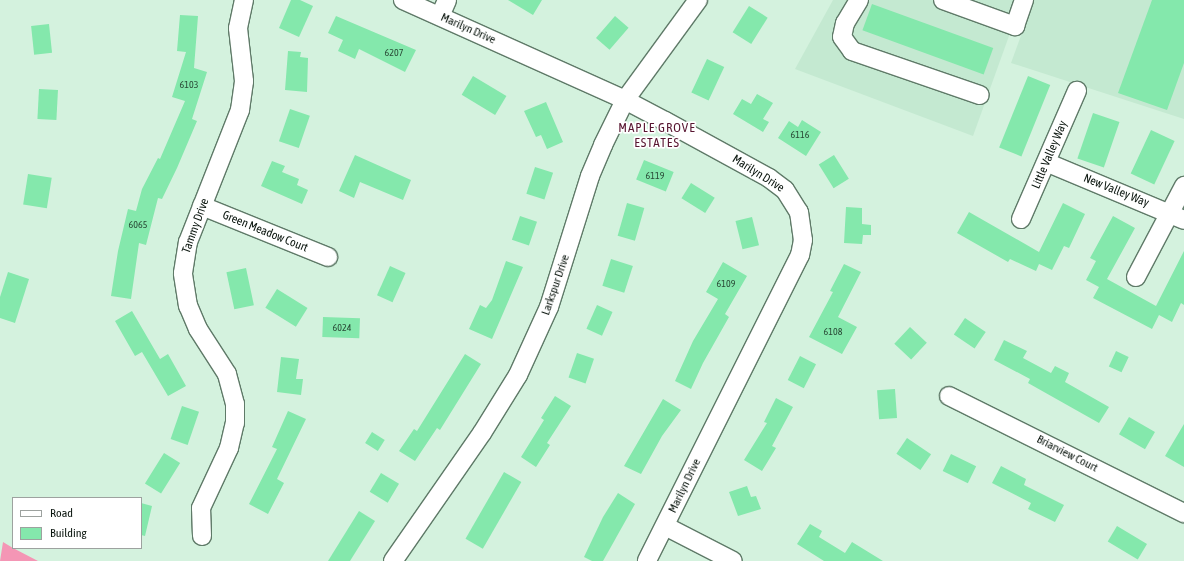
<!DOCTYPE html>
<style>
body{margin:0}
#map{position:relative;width:1184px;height:561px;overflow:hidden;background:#d4f2de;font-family:"Asap Condensed",sans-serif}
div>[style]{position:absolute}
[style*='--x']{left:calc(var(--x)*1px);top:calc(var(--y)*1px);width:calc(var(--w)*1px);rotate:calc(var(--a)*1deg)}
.built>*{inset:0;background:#c4e9d1}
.green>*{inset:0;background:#f496b5}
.building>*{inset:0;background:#84e8ac;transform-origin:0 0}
.roads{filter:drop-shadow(1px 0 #5f7a68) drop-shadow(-1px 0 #5f7a68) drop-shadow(0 1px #5f7a68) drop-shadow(0 -1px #5f7a68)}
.minor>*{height:18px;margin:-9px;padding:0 9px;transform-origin:9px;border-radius:9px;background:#fff}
span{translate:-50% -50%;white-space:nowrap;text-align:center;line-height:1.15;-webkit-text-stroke:3.5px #fff;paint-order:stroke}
.number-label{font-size:10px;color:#294a36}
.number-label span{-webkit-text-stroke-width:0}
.street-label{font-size:12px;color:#0b160f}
.neighbourhood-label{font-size:13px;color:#581631;letter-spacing:1px}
.legend{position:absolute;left:12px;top:497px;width:130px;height:52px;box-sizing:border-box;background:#fff;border:1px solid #9da29f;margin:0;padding:5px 7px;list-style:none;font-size:12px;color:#0b160f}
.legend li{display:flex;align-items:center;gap:8px;height:20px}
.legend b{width:20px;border:1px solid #9da29f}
</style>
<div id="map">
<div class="built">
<div style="clip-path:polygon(833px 0,1022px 0,973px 136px,795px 69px)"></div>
<div style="clip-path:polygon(1034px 0,1184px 0,1184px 119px,1011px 63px)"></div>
</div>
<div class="green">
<div style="clip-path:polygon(3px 542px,13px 548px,38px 561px,0 561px)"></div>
</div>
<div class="building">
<div style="clip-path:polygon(291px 0,300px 0,313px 6px,299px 37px,279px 28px)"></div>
<div style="clip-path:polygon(508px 0,542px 0,533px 15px)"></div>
<div style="clip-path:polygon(1152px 0,1184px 0,1184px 63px,1167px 110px,1118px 93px)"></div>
<div style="left:872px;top:4px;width:129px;height:28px;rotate:20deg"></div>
<div style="left:749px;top:6px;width:22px;height:31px;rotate:32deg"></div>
<div style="clip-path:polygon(180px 15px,198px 16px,194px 68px,207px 72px,192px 119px,197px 121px,177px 168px,162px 199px,158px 198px,146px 245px,139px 243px,131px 299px,111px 296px,118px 251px,128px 209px,136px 211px,142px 189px,158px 158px,160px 159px,185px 101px,172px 97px,186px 52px,177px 51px)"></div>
<div style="clip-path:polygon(336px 16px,416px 50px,405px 72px,359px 49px,355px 59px,338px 51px,343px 40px,328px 33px)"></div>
<div style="left:615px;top:16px;width:18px;height:29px;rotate:41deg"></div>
<div style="left:49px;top:24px;width:29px;height:18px;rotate:84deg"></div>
<div style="clip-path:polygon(288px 51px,301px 52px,300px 57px,308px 58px,307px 92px,285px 90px)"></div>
<div style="left:707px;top:59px;width:19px;height:37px;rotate:25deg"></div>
<div style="left:473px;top:76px;width:39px;height:22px;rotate:31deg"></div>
<div style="left:1028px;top:76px;width:24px;height:77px;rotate:22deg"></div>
<div style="left:39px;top:89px;width:19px;height:30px;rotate:3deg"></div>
<div style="clip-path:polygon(757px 94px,773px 103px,763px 119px,769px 122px,763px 132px,733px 114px,742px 99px,751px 104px)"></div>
<div style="clip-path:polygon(546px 102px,563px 142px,547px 149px,541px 135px,536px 137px,524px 111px)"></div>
<div style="left:290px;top:109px;width:21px;height:34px;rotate:19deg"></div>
<div style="left:1093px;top:113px;width:28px;height:48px;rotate:19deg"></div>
<div style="clip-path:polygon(802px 120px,821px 132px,806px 156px,778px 138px,789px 121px,798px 127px)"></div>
<div style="left:1151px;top:130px;width:26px;height:48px;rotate:25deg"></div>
<div style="clip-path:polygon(355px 155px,411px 180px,403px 200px,360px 182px,354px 198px,339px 191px)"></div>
<div style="left:834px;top:155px;width:28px;height:18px;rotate:58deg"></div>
<div style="left:644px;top:160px;width:32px;height:21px;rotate:22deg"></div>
<div style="clip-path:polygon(272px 161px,285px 166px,282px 172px,299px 179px,297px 185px,308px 190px,302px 204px,261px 186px)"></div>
<div style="left:535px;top:167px;width:19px;height:28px;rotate:18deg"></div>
<div style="left:28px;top:174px;width:24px;height:31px;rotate:9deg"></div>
<div style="left:691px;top:183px;width:28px;height:18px;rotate:32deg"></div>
<div style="left:627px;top:203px;width:18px;height:34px;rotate:16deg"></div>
<div style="clip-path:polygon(1063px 203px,1085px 214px,1069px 248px,1064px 246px,1052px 270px,1039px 264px,1036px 271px,1010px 259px,1008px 262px,957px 233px,969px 212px,1039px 252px)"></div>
<div style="clip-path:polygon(846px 207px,862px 208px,862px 224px,871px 225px,871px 235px,863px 235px,862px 244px,844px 243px)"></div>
<div style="left:520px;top:216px;width:18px;height:25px;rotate:19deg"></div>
<div style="clip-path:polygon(1113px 216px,1135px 228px,1107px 279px,1156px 306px,1184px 251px,1184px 305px,1181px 303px,1172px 322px,1159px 315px,1152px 329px,1093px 298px,1099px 287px,1086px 280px,1096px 261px,1090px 258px)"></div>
<div style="left:752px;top:217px;width:29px;height:17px;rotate:76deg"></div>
<div style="left:611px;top:259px;width:23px;height:28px;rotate:18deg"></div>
<div style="clip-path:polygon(506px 261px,523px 267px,492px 339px,469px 329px,480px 305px,486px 308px,492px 300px)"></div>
<div style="clip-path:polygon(723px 262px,747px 276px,725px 314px,729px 317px,703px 363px,691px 389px,675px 381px,693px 341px,718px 299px,706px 292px)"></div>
<div style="clip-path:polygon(844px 264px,861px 272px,838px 317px,857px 327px,842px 354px,809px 337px,833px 292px,830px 291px)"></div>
<div style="left:390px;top:266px;width:17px;height:32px;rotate:24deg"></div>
<div style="left:246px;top:268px;width:38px;height:20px;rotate:78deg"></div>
<div style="clip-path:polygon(8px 272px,29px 279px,15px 323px,0 318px,0 297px)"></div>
<div style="left:277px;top:289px;width:36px;height:22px;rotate:32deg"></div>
<div style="left:597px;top:305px;width:17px;height:26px;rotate:24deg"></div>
<div style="clip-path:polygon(132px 311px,160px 359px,168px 354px,186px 386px,168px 396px,142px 352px,135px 356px,115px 321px)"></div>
<div style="left:323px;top:317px;width:37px;height:20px;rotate:2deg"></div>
<div style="left:965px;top:318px;width:25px;height:20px;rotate:34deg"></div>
<div style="left:910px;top:327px;width:23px;height:23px;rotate:43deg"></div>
<div style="clip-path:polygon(1004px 340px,1027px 351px,1023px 358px,1051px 373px,1055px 366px,1069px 373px,1065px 382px,1109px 407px,1099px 423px,1028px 383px,1030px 379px,994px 360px)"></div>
<div style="left:1116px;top:351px;width:14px;height:17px;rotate:25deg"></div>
<div style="left:577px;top:353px;width:18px;height:26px;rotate:19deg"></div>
<div style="clip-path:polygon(465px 354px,481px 364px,440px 430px,437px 428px,415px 461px,399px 451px,414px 429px,417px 431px)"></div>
<div style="left:800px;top:356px;width:18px;height:27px;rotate:27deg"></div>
<div style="clip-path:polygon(281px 357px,299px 359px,296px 379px,303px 379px,301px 395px,277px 392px)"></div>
<div style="left:895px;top:389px;width:29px;height:18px;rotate:86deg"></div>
<div style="clip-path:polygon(555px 396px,571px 406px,547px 443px,550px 445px,536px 467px,521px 457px,544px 420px,541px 418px)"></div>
<div style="clip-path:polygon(776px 398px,793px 407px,772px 446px,776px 448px,762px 471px,744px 460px,767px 423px,764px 422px)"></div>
<div style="clip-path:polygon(663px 399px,681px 410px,662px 436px,641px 474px,624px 466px)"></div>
<div style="left:182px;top:406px;width:18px;height:35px;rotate:19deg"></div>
<div style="clip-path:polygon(288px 411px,306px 419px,277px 479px,284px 483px,268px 514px,249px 504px,277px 449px,272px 447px)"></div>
<div style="left:1129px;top:417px;width:30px;height:20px;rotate:30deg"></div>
<div style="clip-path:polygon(1184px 424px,1184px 467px,1165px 456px)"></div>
<div style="left:372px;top:432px;width:15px;height:13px;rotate:32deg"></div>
<div style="left:907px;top:438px;width:29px;height:19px;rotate:34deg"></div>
<div style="left:164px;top:453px;width:19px;height:36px;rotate:32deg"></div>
<div style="left:951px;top:454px;width:28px;height:19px;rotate:26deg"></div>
<div style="clip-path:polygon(1001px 466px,1026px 479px,1024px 485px,1064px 505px,1055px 522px,1028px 509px,1031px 503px,992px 483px)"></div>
<div style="left:504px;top:472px;width:20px;height:77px;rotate:30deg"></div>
<div style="left:381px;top:473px;width:21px;height:22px;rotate:31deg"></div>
<div style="clip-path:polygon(747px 486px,751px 497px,756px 496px,761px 509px,738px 516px,729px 492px)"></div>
<div style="clip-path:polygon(618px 493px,635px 504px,603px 561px,592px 561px,584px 557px,603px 517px)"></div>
<div style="clip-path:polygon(141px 503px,152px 506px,145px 536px,141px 535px)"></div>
<div style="clip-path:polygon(359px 511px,375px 521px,350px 561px,328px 561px)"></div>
<div style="clip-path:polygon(810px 524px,822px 531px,819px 537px,845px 553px,852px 542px,883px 561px,824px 561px,797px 544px)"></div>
<div style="left:1117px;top:526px;width:35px;height:18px;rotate:31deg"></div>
</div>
<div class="roads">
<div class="minor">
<div style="--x:403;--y:0;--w:243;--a:24.2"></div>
<div style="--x:625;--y:100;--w:45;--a:27.7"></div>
<div style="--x:665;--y:121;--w:119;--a:28.7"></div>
<div style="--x:769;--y:178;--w:20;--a:37"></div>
<div style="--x:785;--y:190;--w:26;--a:58"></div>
<div style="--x:799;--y:212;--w:28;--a:82"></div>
<div style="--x:803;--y:240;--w:15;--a:101"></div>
<div style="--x:800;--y:255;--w:342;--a:116.6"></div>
<div style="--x:859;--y:0;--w:27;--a:121"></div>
<div style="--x:845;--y:23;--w:14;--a:102"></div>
<div style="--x:842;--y:37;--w:17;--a:54"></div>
<div style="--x:852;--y:51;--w:135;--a:19"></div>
<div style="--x:943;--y:0;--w:77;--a:19.9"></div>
<div style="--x:1015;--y:26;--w:28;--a:-71"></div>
<div style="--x:440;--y:16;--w:17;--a:-66"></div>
<div style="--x:1048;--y:163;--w:147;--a:22.7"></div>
<div style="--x:202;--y:206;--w:136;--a:22"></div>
<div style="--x:1021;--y:219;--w:140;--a:-66.4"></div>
<div style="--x:1136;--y:277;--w:103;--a:-62.2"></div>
<div style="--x:949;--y:396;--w:263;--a:26.5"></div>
<div style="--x:665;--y:526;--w:76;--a:27.2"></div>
<div style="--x:202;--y:536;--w:28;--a:-92"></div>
<div style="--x:201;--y:508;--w:66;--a:-65"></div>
<div style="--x:229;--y:448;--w:26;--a:-77"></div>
<div style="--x:235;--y:423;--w:19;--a:-90"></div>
<div style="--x:235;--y:404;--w:31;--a:-105"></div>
<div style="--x:227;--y:374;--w:54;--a:-122.8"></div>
<div style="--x:198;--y:329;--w:25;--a:-113"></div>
<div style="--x:188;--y:306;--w:33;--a:-99"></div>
<div style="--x:183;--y:273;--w:31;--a:-81"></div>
<div style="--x:188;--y:242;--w:142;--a:-68.5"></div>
<div style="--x:240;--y:110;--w:29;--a:-82"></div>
<div style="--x:244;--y:81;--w:53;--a:-96.5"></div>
<div style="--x:238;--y:28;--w:29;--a:-78"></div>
<div style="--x:393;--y:561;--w:156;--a:-55.2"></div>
<div style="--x:482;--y:433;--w:68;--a:-58.2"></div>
<div style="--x:518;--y:375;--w:75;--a:-65.5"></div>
<div style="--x:549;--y:307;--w:137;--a:-72.6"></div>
<div style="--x:590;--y:176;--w:34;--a:-67"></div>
<div style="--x:603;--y:145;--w:50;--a:-63.9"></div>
<div style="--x:625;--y:100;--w:124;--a:-53.9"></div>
</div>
</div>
<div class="number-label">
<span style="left:394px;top:53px">6207</span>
<span style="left:189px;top:85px">6103</span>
<span style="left:800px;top:135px">6116</span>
<span style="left:655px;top:176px">6119</span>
<span style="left:138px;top:225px">6065</span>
<span style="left:726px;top:284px">6109</span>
<span style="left:342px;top:328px">6024</span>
<span style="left:833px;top:332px">6108</span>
</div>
<div class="street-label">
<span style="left:468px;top:29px;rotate:24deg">Marilyn Drive</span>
<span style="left:1050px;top:155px;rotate:-67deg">Little Valley Way</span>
<span style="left:758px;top:174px;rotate:32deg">Marilyn Drive</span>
<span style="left:1116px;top:191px;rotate:22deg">New Valley Way</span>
<span style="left:196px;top:226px;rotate:-70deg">Tammy Drive</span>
<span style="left:265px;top:232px;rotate:22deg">Green Meadow Court</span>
<span style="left:556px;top:285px;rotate:-71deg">Larkspur Drive</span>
<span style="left:1067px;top:454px;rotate:27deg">Briarview Court</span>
<span style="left:685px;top:486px;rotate:-64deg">Marilyn Drive</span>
</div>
<div class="neighbourhood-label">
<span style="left:657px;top:136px">MAPLE GROVE<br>ESTATES</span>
</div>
<ul class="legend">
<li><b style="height:5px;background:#fff"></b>Road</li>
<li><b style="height:11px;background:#84e8ac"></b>Building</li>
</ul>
</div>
